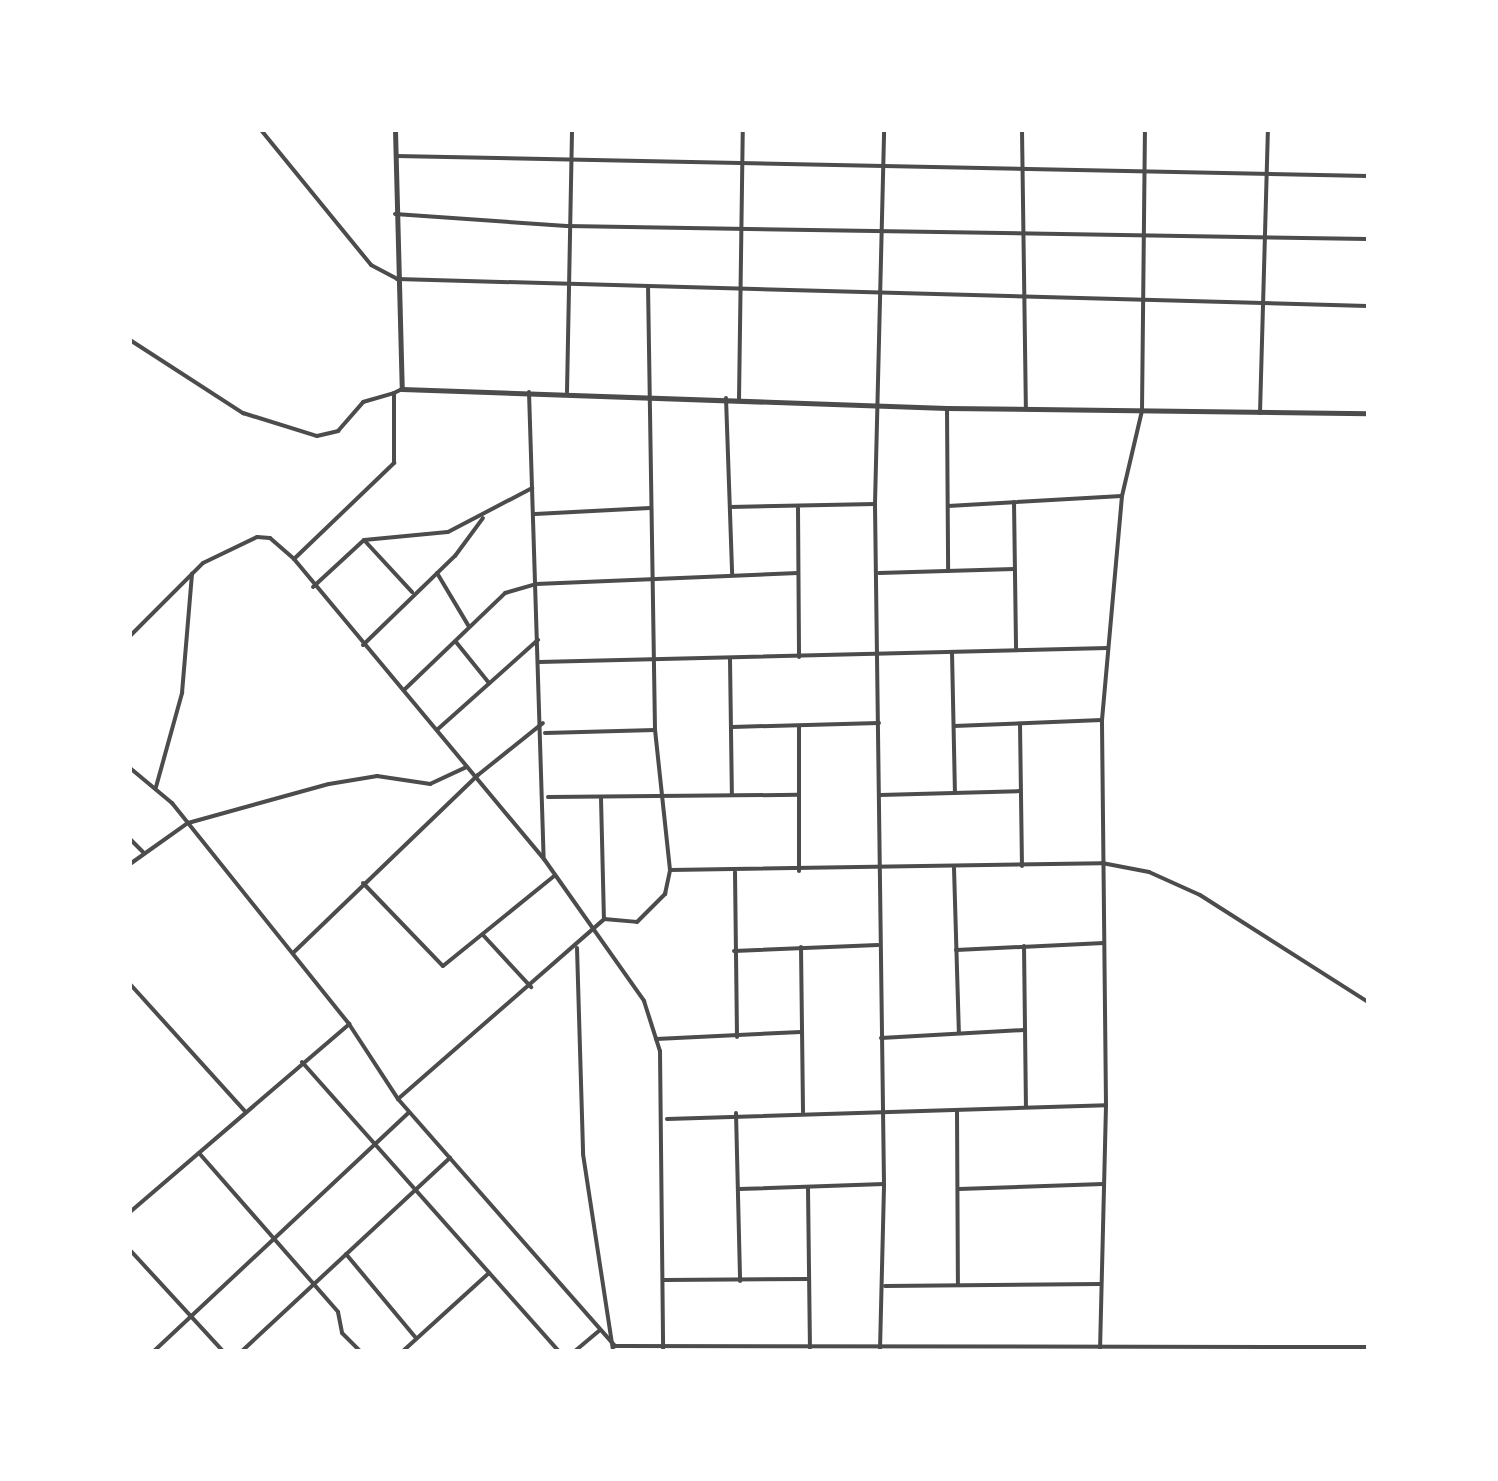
<!DOCTYPE html>
<style>
body{margin:0}
#map{position:relative;width:1498px;height:1481px;overflow:hidden;background:#fff;font-family:"IBM Plex Serif",serif}
div>[style]{position:absolute}
[style*='--x']{left:calc(var(--x)*1px);top:calc(var(--y)*1px);width:calc(var(--w)*1px);rotate:calc(var(--a)*1deg)}
.minor>*{height:4px;margin:-2px;padding:0 2px;transform-origin:2px;border-radius:2px;background:#4c4c4c}
.tertiary>*{height:5px;margin:-2.5px;padding:0 2.5px;transform-origin:2.5px;border-radius:2.5px;background:#4c4c4c}
span{translate:-50% -50%;white-space:nowrap;text-align:center;line-height:1.15;-webkit-text-stroke:8px #fff;paint-order:stroke}
.frame{position:absolute;inset:0;border:132px solid #fff;pointer-events:none}
</style>
<div id="map">
<div class="minor">
<div style="--x:261;--y:130;--w:174;--a:50.8"></div>
<div style="--x:371;--y:265;--w:30;--a:28"></div>
<div style="--x:397;--y:279;--w:971;--a:1.59"></div>
<div style="--x:1022;--y:130;--w:279;--a:89.2"></div>
<div style="--x:396;--y:156;--w:972;--a:1.18"></div>
<div style="--x:395;--y:214;--w:172;--a:4"></div>
<div style="--x:567;--y:226;--w:801;--a:0.93"></div>
<div style="--x:130;--y:340;--w:135;--a:32.9"></div>
<div style="--x:243;--y:413;--w:77;--a:17.3"></div>
<div style="--x:317;--y:436;--w:22;--a:-13"></div>
<div style="--x:338;--y:431;--w:38;--a:-49"></div>
<div style="--x:363;--y:402;--w:32;--a:-16"></div>
<div style="--x:529;--y:392;--w:465;--a:88.2"></div>
<div style="--x:567;--y:392;--w:262;--a:-88.9"></div>
<div style="--x:726;--y:398;--w:176;--a:88"></div>
<div style="--x:739;--y:400;--w:270;--a:-89.2"></div>
<div style="--x:947;--y:408;--w:163;--a:89.6"></div>
<div style="--x:1260;--y:413;--w:283;--a:-88.4"></div>
<div style="--x:1014;--y:502;--w:146;--a:89.2"></div>
<div style="--x:948;--y:506;--w:174;--a:-3.3"></div>
<div style="--x:730;--y:507;--w:145;--a:-1.2"></div>
<div style="--x:798;--y:508;--w:149;--a:89.6"></div>
<div style="--x:535;--y:514;--w:115;--a:-3"></div>
<div style="--x:364;--y:540;--w:71;--a:47.3"></div>
<div style="--x:294;--y:559;--w:139;--a:-43.8"></div>
<div style="--x:394;--y:463;--w:70;--a:-90"></div>
<div style="--x:394;--y:393;--w:9;--a:-27"></div>
<div style="--x:437;--y:573;--w:61;--a:59.2"></div>
<div style="--x:879;--y:573;--w:135;--a:-1.7"></div>
<div style="--x:313;--y:587;--w:69;--a:-42.7"></div>
<div style="--x:364;--y:540;--w:84;--a:-5.4"></div>
<div style="--x:448;--y:532;--w:95;--a:-27.6"></div>
<div style="--x:130;--y:636;--w:103;--a:-45"></div>
<div style="--x:203;--y:563;--w:60;--a:-25.7"></div>
<div style="--x:257;--y:537;--w:13;--a:4"></div>
<div style="--x:270;--y:538;--w:32;--a:41"></div>
<div style="--x:294;--y:559;--w:391;--a:50.2"></div>
<div style="--x:544;--y:859;--w:174;--a:54.8"></div>
<div style="--x:644;--y:1001;--w:52;--a:72.3"></div>
<div style="--x:660;--y:1051;--w:300;--a:89.4"></div>
<div style="--x:456;--y:642;--w:53;--a:51.2"></div>
<div style="--x:363;--y:645;--w:128;--a:-44.1"></div>
<div style="--x:455;--y:556;--w:47;--a:-53.6"></div>
<div style="--x:952;--y:652;--w:141;--a:88.8"></div>
<div style="--x:730;--y:659;--w:135;--a:89.2"></div>
<div style="--x:539;--y:662;--w:569;--a:-1.41"></div>
<div style="--x:404;--y:690;--w:140;--a:-43.8"></div>
<div style="--x:505;--y:593;--w:32;--a:-16"></div>
<div style="--x:536;--y:584;--w:262;--a:-2.4"></div>
<div style="--x:1020;--y:724;--w:142;--a:89.2"></div>
<div style="--x:799;--y:726;--w:145;--a:90"></div>
<div style="--x:954;--y:726;--w:148;--a:-2.3"></div>
<div style="--x:732;--y:727;--w:147;--a:-1.6"></div>
<div style="--x:438;--y:729;--w:134;--a:-41.7"></div>
<div style="--x:545;--y:733;--w:110;--a:-1.6"></div>
<div style="--x:130;--y:768;--w:55;--a:39.8"></div>
<div style="--x:172;--y:803;--w:283;--a:51.3"></div>
<div style="--x:349;--y:1024;--w:90;--a:56.8"></div>
<div style="--x:398;--y:1099;--w:329;--a:48.7"></div>
<div style="--x:615;--y:1346;--w:753;--a:0.08"></div>
<div style="--x:156;--y:787;--w:98;--a:-74.5"></div>
<div style="--x:182;--y:693;--w:120;--a:-85.2"></div>
<div style="--x:880;--y:795;--w:140;--a:-1.6"></div>
<div style="--x:548;--y:797;--w:250;--a:-0.5"></div>
<div style="--x:601;--y:798;--w:120;--a:88.6"></div>
<div style="--x:130;--y:839;--w:18;--a:45"></div>
<div style="--x:130;--y:864;--w:71;--a:-35.3"></div>
<div style="--x:188;--y:823;--w:146;--a:-15.5"></div>
<div style="--x:329;--y:784;--w:49;--a:-9.5"></div>
<div style="--x:377;--y:776;--w:54;--a:8.6"></div>
<div style="--x:430;--y:784;--w:40;--a:-25"></div>
<div style="--x:954;--y:868;--w:165;--a:88.3"></div>
<div style="--x:670;--y:870;--w:432;--a:-0.9"></div>
<div style="--x:1102;--y:863;--w:48;--a:10.8"></div>
<div style="--x:1149;--y:872;--w:56;--a:24.3"></div>
<div style="--x:1200;--y:895;--w:199;--a:32.5"></div>
<div style="--x:735;--y:872;--w:165;--a:89.3"></div>
<div style="--x:363;--y:883;--w:115;--a:46.1"></div>
<div style="--x:443;--y:966;--w:143;--a:-39"></div>
<div style="--x:483;--y:935;--w:71;--a:47.3"></div>
<div style="--x:1024;--y:946;--w:161;--a:89.3"></div>
<div style="--x:801;--y:947;--w:165;--a:89.3"></div>
<div style="--x:577;--y:948;--w:206;--a:88.3"></div>
<div style="--x:583;--y:1154;--w:199;--a:81.3"></div>
<div style="--x:956;--y:950;--w:148;--a:-2.7"></div>
<div style="--x:734;--y:951;--w:144;--a:-2.4"></div>
<div style="--x:293;--y:953;--w:257;--a:-43.9"></div>
<div style="--x:478;--y:775;--w:83;--a:-38.7"></div>
<div style="--x:130;--y:984;--w:170;--a:47.9"></div>
<div style="--x:881;--y:1038;--w:143;--a:-3.2"></div>
<div style="--x:656;--y:1039;--w:145;--a:-2.8"></div>
<div style="--x:302;--y:1062;--w:387;--a:48.4"></div>
<div style="--x:398;--y:1099;--w:274;--a:-41.1"></div>
<div style="--x:604;--y:919;--w:33;--a:5"></div>
<div style="--x:637;--y:922;--w:40;--a:-45"></div>
<div style="--x:665;--y:894;--w:25;--a:-78"></div>
<div style="--x:670;--y:870;--w:141;--a:-96.1"></div>
<div style="--x:655;--y:730;--w:442;--a:-90.9"></div>
<div style="--x:957;--y:1110;--w:175;--a:89.7"></div>
<div style="--x:736;--y:1113;--w:168;--a:88.6"></div>
<div style="--x:667;--y:1119;--w:439;--a:-1.8"></div>
<div style="--x:199;--y:1153;--w:211;--a:48.8"></div>
<div style="--x:338;--y:1312;--w:21;--a:79"></div>
<div style="--x:342;--y:1333;--w:25;--a:45"></div>
<div style="--x:808;--y:1188;--w:160;--a:89.3"></div>
<div style="--x:739;--y:1189;--w:145;--a:-2"></div>
<div style="--x:959;--y:1189;--w:144;--a:-2"></div>
<div style="--x:130;--y:1212;--w:289;--a:-40.6"></div>
<div style="--x:130;--y:1250;--w:137;--a:47.4"></div>
<div style="--x:346;--y:1254;--w:109;--a:50.2"></div>
<div style="--x:664;--y:1280;--w:145;--a:-0.4"></div>
<div style="--x:885;--y:1286;--w:215;--a:-0.5"></div>
<div style="--x:880;--y:1350;--w:166;--a:-88.6"></div>
<div style="--x:884;--y:1184;--w:680;--a:-90.76"></div>
<div style="--x:875;--y:504;--w:374;--a:-88.6"></div>
<div style="--x:154;--y:1351;--w:349;--a:-43.1"></div>
<div style="--x:242;--y:1351;--w:284;--a:-42.9"></div>
<div style="--x:403;--y:1351;--w:116;--a:-42.2"></div>
<div style="--x:575;--y:1351;--w:33;--a:-40"></div>
<div style="--x:1100;--y:1351;--w:246;--a:-88.6"></div>
<div style="--x:1106;--y:1105;--w:385;--a:-90.6"></div>
<div style="--x:1102;--y:720;--w:225;--a:-84.9"></div>
<div style="--x:1122;--y:496;--w:87;--a:-76.8"></div>
<div style="--x:1142;--y:411;--w:281;--a:-89.4"></div>
</div>
<div class="tertiary">
<div style="--x:395;--y:130;--w:259;--a:88.5"></div>
<div style="--x:402;--y:389;--w:545;--a:2"></div>
<div style="--x:947;--y:408;--w:421;--a:0.7"></div>
</div>
<div class="frame"></div>
</div>
